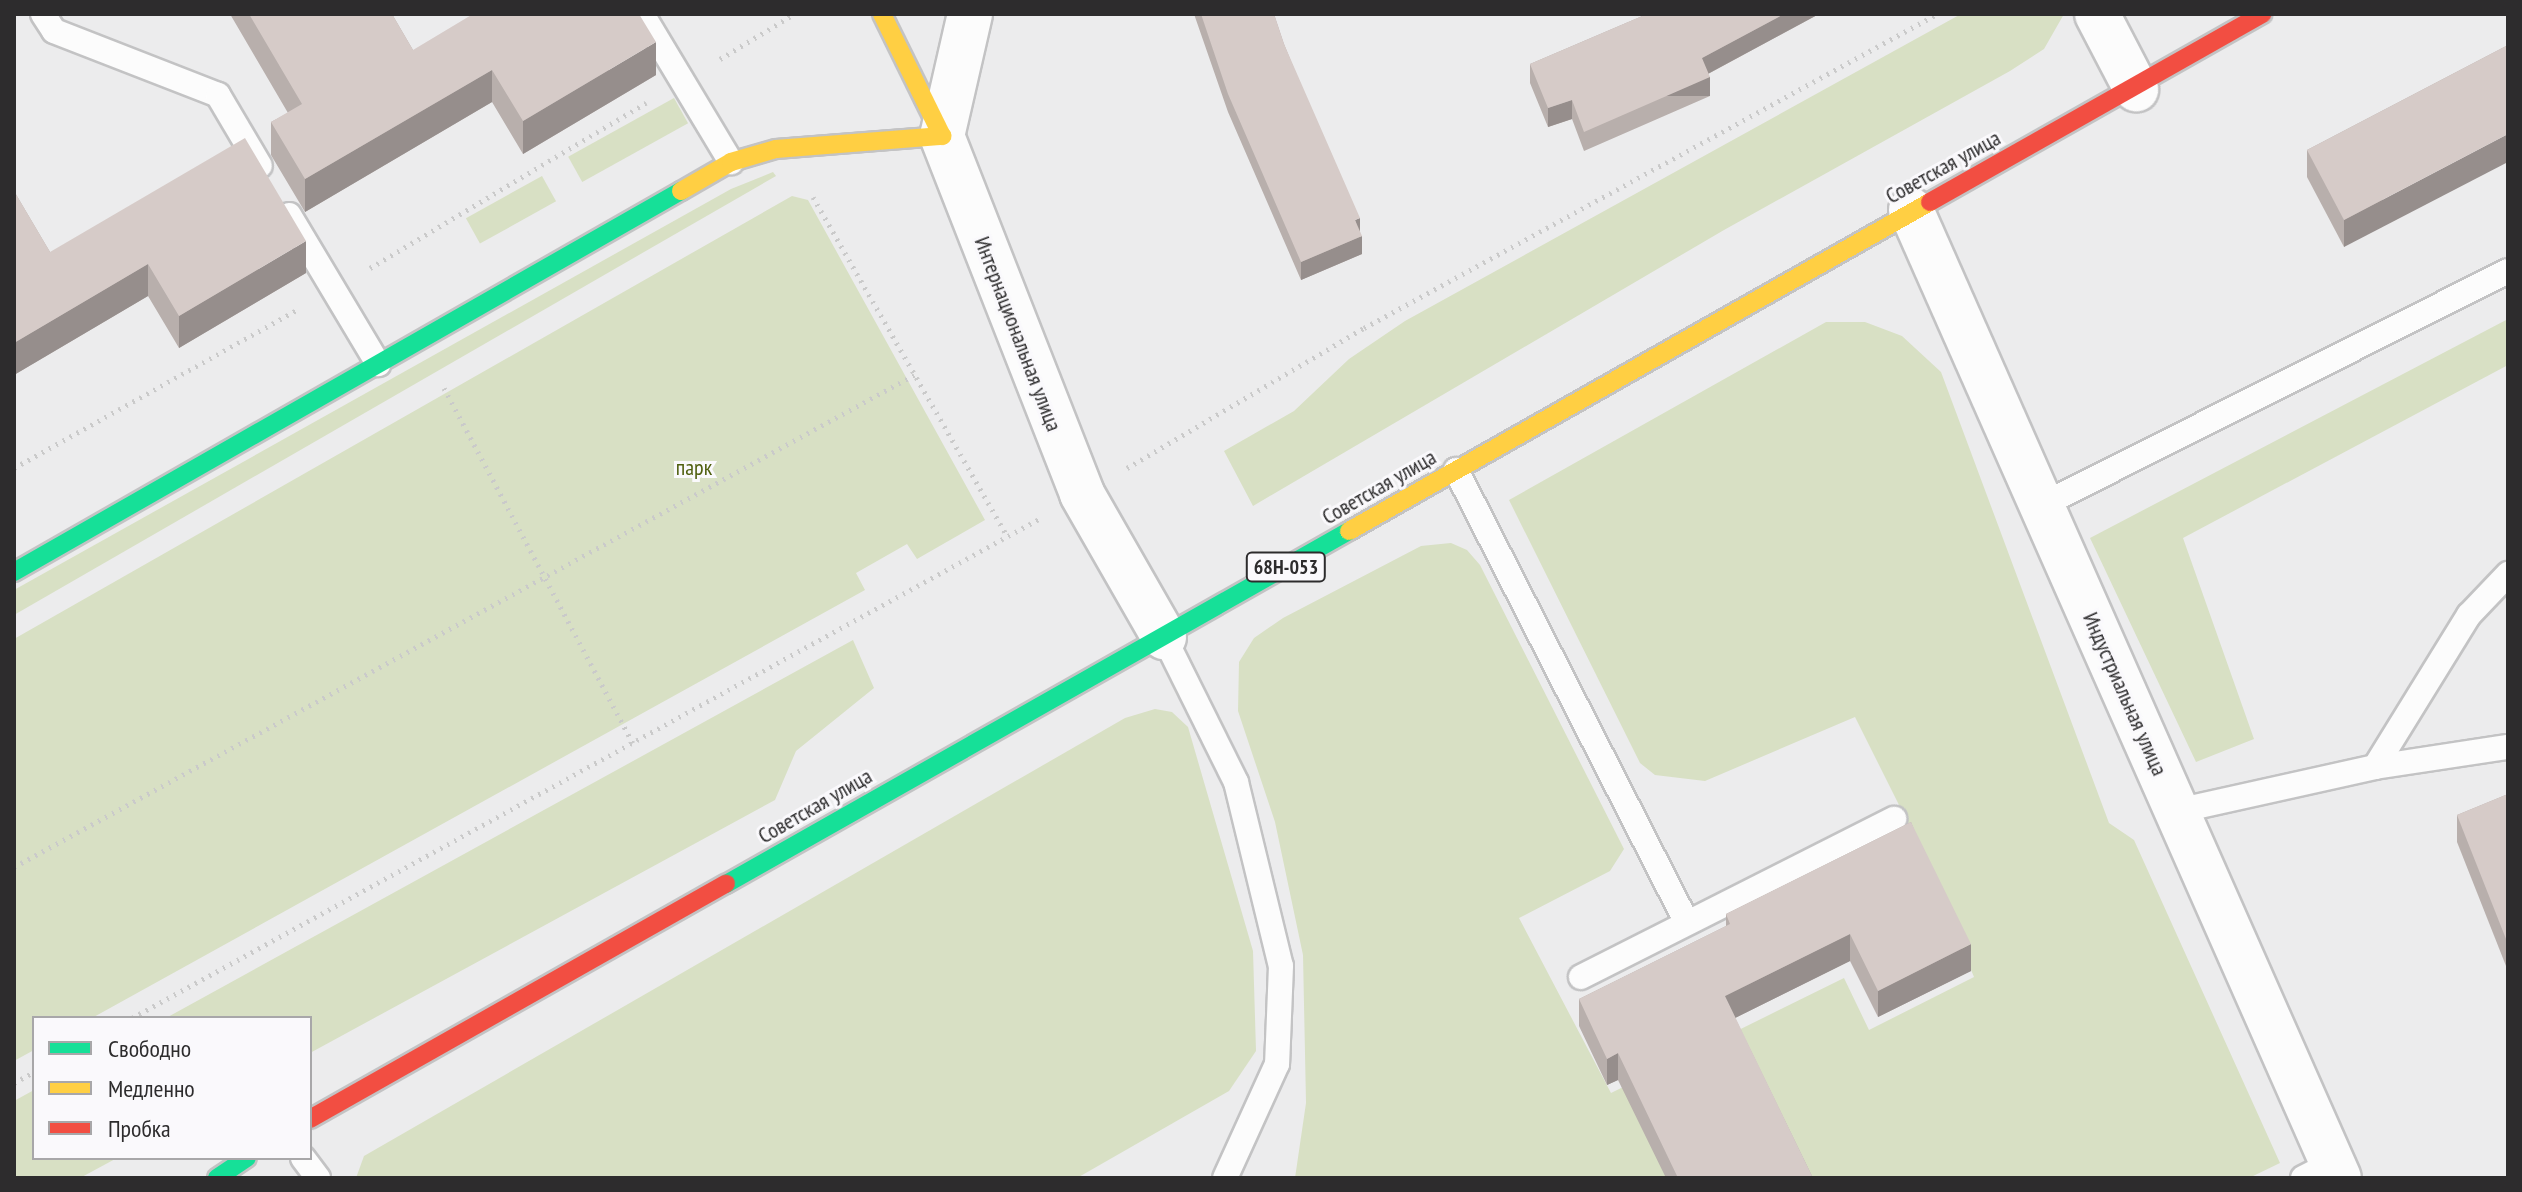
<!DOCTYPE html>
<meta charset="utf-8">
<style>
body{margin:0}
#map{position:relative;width:2522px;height:1192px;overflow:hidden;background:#ececed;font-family:"PT Sans Narrow",sans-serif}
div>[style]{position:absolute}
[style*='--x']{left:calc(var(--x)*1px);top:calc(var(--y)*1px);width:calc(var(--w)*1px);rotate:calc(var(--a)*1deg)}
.green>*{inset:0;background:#d8e0c4;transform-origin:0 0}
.path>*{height:5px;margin-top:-2.5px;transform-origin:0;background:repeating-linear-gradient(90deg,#cacaca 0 2px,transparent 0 8px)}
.roads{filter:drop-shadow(2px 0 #c3c3c4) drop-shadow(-2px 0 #c3c3c4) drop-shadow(0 2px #c3c3c4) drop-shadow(0 -2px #c3c3c4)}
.lane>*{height:24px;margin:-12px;padding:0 12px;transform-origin:12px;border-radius:12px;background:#fcfcfc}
.street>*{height:44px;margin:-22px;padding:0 22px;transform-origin:22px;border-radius:22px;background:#fcfcfc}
.fast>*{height:18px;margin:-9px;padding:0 9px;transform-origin:9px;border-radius:9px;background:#16e098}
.slow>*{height:18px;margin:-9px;padding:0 9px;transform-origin:9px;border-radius:9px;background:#ffcf43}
.jam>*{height:18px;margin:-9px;padding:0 9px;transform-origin:9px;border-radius:9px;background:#f24e42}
.wall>*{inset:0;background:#b8afac}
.shaded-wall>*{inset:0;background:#968e8c;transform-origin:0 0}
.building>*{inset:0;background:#d6cbc8}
span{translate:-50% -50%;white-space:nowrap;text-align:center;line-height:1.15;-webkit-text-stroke:6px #faf9fc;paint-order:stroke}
.shield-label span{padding:2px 6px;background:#faf9fc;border:2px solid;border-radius:6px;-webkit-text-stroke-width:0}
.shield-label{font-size:20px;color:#2d2c2d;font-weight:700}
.street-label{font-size:22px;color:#2d2c2d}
.park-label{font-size:22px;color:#4f5f0e}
.frame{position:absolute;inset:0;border:16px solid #2d2c2d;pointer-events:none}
.legend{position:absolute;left:32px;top:1016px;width:280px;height:144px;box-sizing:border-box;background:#faf9fc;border:2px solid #a8a7a9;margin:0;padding:10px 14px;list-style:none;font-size:24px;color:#2d2c2d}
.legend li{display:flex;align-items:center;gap:16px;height:40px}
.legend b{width:40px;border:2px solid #a8a7a9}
</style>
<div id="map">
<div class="green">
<div style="clip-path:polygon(1961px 14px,2064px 14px,2044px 49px,2010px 71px,1724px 230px,1253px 506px,1224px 451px,1294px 411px,1349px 359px,1405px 321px)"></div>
<div style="left:674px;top:98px;width:29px;height:121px;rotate:61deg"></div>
<div style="clip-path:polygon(773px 172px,776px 176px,14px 615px,14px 590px,731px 189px)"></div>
<div style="left:542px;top:176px;width:29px;height:87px;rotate:61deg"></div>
<div style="clip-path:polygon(792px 196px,808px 200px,985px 520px,917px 559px,907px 544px,856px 573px,865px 590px,92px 1018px,34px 1018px,34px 1050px,14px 1061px,14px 639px)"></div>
<div style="clip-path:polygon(2508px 319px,2508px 365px,2183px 538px,2254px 739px,2196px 762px,2090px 538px)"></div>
<div style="clip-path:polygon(1826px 322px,1865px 322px,1902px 336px,1941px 372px,2109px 823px,2134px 840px,2280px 1163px,2249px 1178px,1295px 1178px,1306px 1103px,1303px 955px,1275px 822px,1238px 711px,1239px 662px,1254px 638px,1283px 618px,1421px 546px,1451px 543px,1467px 550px,1480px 565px,1624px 849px,1610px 871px,1519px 918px,1611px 1093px,1844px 978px,1869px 1030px,1974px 977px,1919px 845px,1855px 717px,1705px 781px,1655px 775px,1640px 763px,1509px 500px)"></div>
<div style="clip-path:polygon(853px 640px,874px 688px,796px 751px,775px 800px,310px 1053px,310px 1018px,166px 1018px)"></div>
<div style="clip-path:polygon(1155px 709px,1172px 712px,1188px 727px,1253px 951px,1256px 1051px,1229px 1091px,1077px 1178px,356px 1178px,364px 1156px,1125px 718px)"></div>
<div style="clip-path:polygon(34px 1090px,34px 1158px,117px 1158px,80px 1178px,14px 1178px,14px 1101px)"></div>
</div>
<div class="path">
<div style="--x:720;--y:59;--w:87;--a:-31.3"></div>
<div style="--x:813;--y:197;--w:391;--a:60.2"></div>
<div style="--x:370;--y:268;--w:322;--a:-30.9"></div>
<div style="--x:444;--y:388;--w:402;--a:62"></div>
<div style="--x:14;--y:468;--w:326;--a:-29.2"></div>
<div style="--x:1127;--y:468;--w:275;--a:-30.6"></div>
<div style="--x:1364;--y:328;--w:653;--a:-28.72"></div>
<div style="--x:14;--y:867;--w:1026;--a:-28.66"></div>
<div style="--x:132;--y:1018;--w:1035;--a:-28.82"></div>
<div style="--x:14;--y:1083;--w:23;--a:-29"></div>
</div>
<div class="roads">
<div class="lane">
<div style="--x:43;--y:14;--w:20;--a:57"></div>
<div style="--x:54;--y:31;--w:176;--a:21.3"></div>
<div style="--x:218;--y:95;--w:82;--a:59.4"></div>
<div style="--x:642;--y:14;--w:173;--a:59"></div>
<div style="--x:289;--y:215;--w:174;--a:59.1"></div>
<div style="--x:1456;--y:470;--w:508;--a:62.98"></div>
<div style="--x:2042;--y:505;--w:521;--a:-26.66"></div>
<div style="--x:1164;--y:637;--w:162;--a:63.6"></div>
<div style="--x:1236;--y:782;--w:189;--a:76.3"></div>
<div style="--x:1281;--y:966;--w:98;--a:92.3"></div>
<div style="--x:1277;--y:1064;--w:125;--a:114.5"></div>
<div style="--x:2375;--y:767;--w:179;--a:-58.3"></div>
<div style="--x:2469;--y:615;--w:57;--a:-46.4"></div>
<div style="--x:2177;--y:811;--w:203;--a:-12.5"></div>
<div style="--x:2375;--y:767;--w:134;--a:-8.6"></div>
<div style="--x:1581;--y:977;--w:351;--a:-26.8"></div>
<div style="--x:303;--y:1158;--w:25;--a:53"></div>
<div style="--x:2303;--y:1178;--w:33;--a:-27"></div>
</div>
<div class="street">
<div style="--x:970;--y:14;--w:125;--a:102.9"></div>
<div style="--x:942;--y:136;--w:384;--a:68.6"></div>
<div style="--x:1082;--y:494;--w:165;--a:60.2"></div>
<div style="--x:2097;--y:14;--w:85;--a:62.5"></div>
<div style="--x:1911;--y:210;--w:1058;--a:66.15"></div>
</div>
<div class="fast">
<div style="--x:14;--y:572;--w:768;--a:-29.74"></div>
<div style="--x:726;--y:884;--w:716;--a:-29.54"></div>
<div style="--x:217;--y:1178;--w:36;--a:-34"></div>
</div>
<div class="slow">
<div style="--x:681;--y:191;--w:58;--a:-30.1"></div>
<div style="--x:731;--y:162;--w:47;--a:-16.1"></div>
<div style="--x:776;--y:149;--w:167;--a:-4.5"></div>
<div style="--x:942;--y:136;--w:136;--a:-116.2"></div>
<div style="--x:1349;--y:531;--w:668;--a:-29.52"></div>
</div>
<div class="jam">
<div style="--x:1930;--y:202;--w:382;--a:-29.5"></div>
<div style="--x:310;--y:1119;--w:478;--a:-29.5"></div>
</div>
</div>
<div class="wall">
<div style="clip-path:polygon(230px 14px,392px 14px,413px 50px,656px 75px,523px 154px,492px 102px,305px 212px,271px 155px,271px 122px,288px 113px)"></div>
<div style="clip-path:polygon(1194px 14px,1274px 14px,1284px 44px,1360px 232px,1362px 254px,1301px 280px,1228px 112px)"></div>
<div style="clip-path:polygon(1647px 14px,1819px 14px,1708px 74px,1710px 96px,1584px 151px,1572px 119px,1548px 127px,1530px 83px,1530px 64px)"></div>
<div style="clip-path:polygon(2508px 45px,2344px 247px,2307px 177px,2307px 150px)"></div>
<div style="clip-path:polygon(14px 191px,50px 252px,306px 273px,179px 348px,148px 296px,14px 375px)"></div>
<div style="clip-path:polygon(2508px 794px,2508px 971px,2457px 842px,2457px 815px)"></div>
<div style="clip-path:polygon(1911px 822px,1971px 971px,1878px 1017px,1850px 961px,1735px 1018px,1813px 1178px,1666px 1178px,1618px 1080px,1607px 1085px,1579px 1026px,1579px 999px,1726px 926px,1726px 914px)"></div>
</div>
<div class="shaded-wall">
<div style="clip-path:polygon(1784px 14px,1819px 14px,1702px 77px,1702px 58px)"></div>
<div style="clip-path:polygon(656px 42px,656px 75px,523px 154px,523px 121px)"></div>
<div style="clip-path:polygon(492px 70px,492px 102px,305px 212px,305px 179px)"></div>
<div style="left:1710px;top:77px;width:19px;height:137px;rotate:90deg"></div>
<div style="clip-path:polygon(1572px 100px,1572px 119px,1548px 127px,1548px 108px)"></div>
<div style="clip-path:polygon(2508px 134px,2508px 162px,2344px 247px,2344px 220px)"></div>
<div style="clip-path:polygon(1360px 218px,1360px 236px,1355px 220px)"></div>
<div style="clip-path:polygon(1362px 236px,1362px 254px,1301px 280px,1301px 262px)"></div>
<div style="clip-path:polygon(306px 241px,306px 273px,179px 348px,179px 316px)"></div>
<div style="clip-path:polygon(148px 264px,148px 296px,14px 375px,14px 343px)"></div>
<div style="clip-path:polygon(1850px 934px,1850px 961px,1725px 1023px,1725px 996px)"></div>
<div style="clip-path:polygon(1971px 944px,1971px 971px,1878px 1017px,1878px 991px)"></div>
<div style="clip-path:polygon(1618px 1053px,1618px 1080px,1607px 1085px,1607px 1059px)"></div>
</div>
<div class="building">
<div style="clip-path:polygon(249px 14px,392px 14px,413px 50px,473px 14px,639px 14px,656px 42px,523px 121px,492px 70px,305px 179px,271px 122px,302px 104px)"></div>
<div style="clip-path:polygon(1201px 14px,1274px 14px,1284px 44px,1360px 218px,1355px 220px,1362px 236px,1301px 262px,1228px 94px)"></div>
<div style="clip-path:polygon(1647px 14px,1784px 14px,1702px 58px,1710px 77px,1584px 132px,1572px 100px,1548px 108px,1530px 64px)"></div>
<div style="clip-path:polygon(2508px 45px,2508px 134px,2344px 220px,2307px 150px)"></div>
<div style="clip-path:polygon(245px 138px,306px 241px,179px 316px,148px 264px,14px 343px,14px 191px,50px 252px)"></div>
<div style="clip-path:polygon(2508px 794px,2508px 944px,2457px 815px)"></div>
<div style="clip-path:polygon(1911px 822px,1971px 944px,1878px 991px,1850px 934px,1725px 996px,1813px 1178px,1678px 1178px,1618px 1053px,1607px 1059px,1579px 999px,1730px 924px,1726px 914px)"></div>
</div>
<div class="shield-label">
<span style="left:1286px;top:567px">68Н-053</span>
</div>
<div class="street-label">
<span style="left:1943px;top:167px;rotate:-29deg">Советская улица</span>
<span style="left:1018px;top:334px;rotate:69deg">Интернациональная улица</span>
<span style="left:1379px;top:487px;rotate:-30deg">Советская улица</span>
<span style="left:2125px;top:694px;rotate:66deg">Индустриальная улица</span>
<span style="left:815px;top:806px;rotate:-30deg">Советская улица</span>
</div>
<div class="park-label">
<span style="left:694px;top:468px">парк</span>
</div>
<div class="frame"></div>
<ul class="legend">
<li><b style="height:10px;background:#16e098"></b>Свободно</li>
<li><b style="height:10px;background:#ffcf43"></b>Медленно</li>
<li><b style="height:10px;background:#f24e42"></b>Пробка</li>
</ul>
</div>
